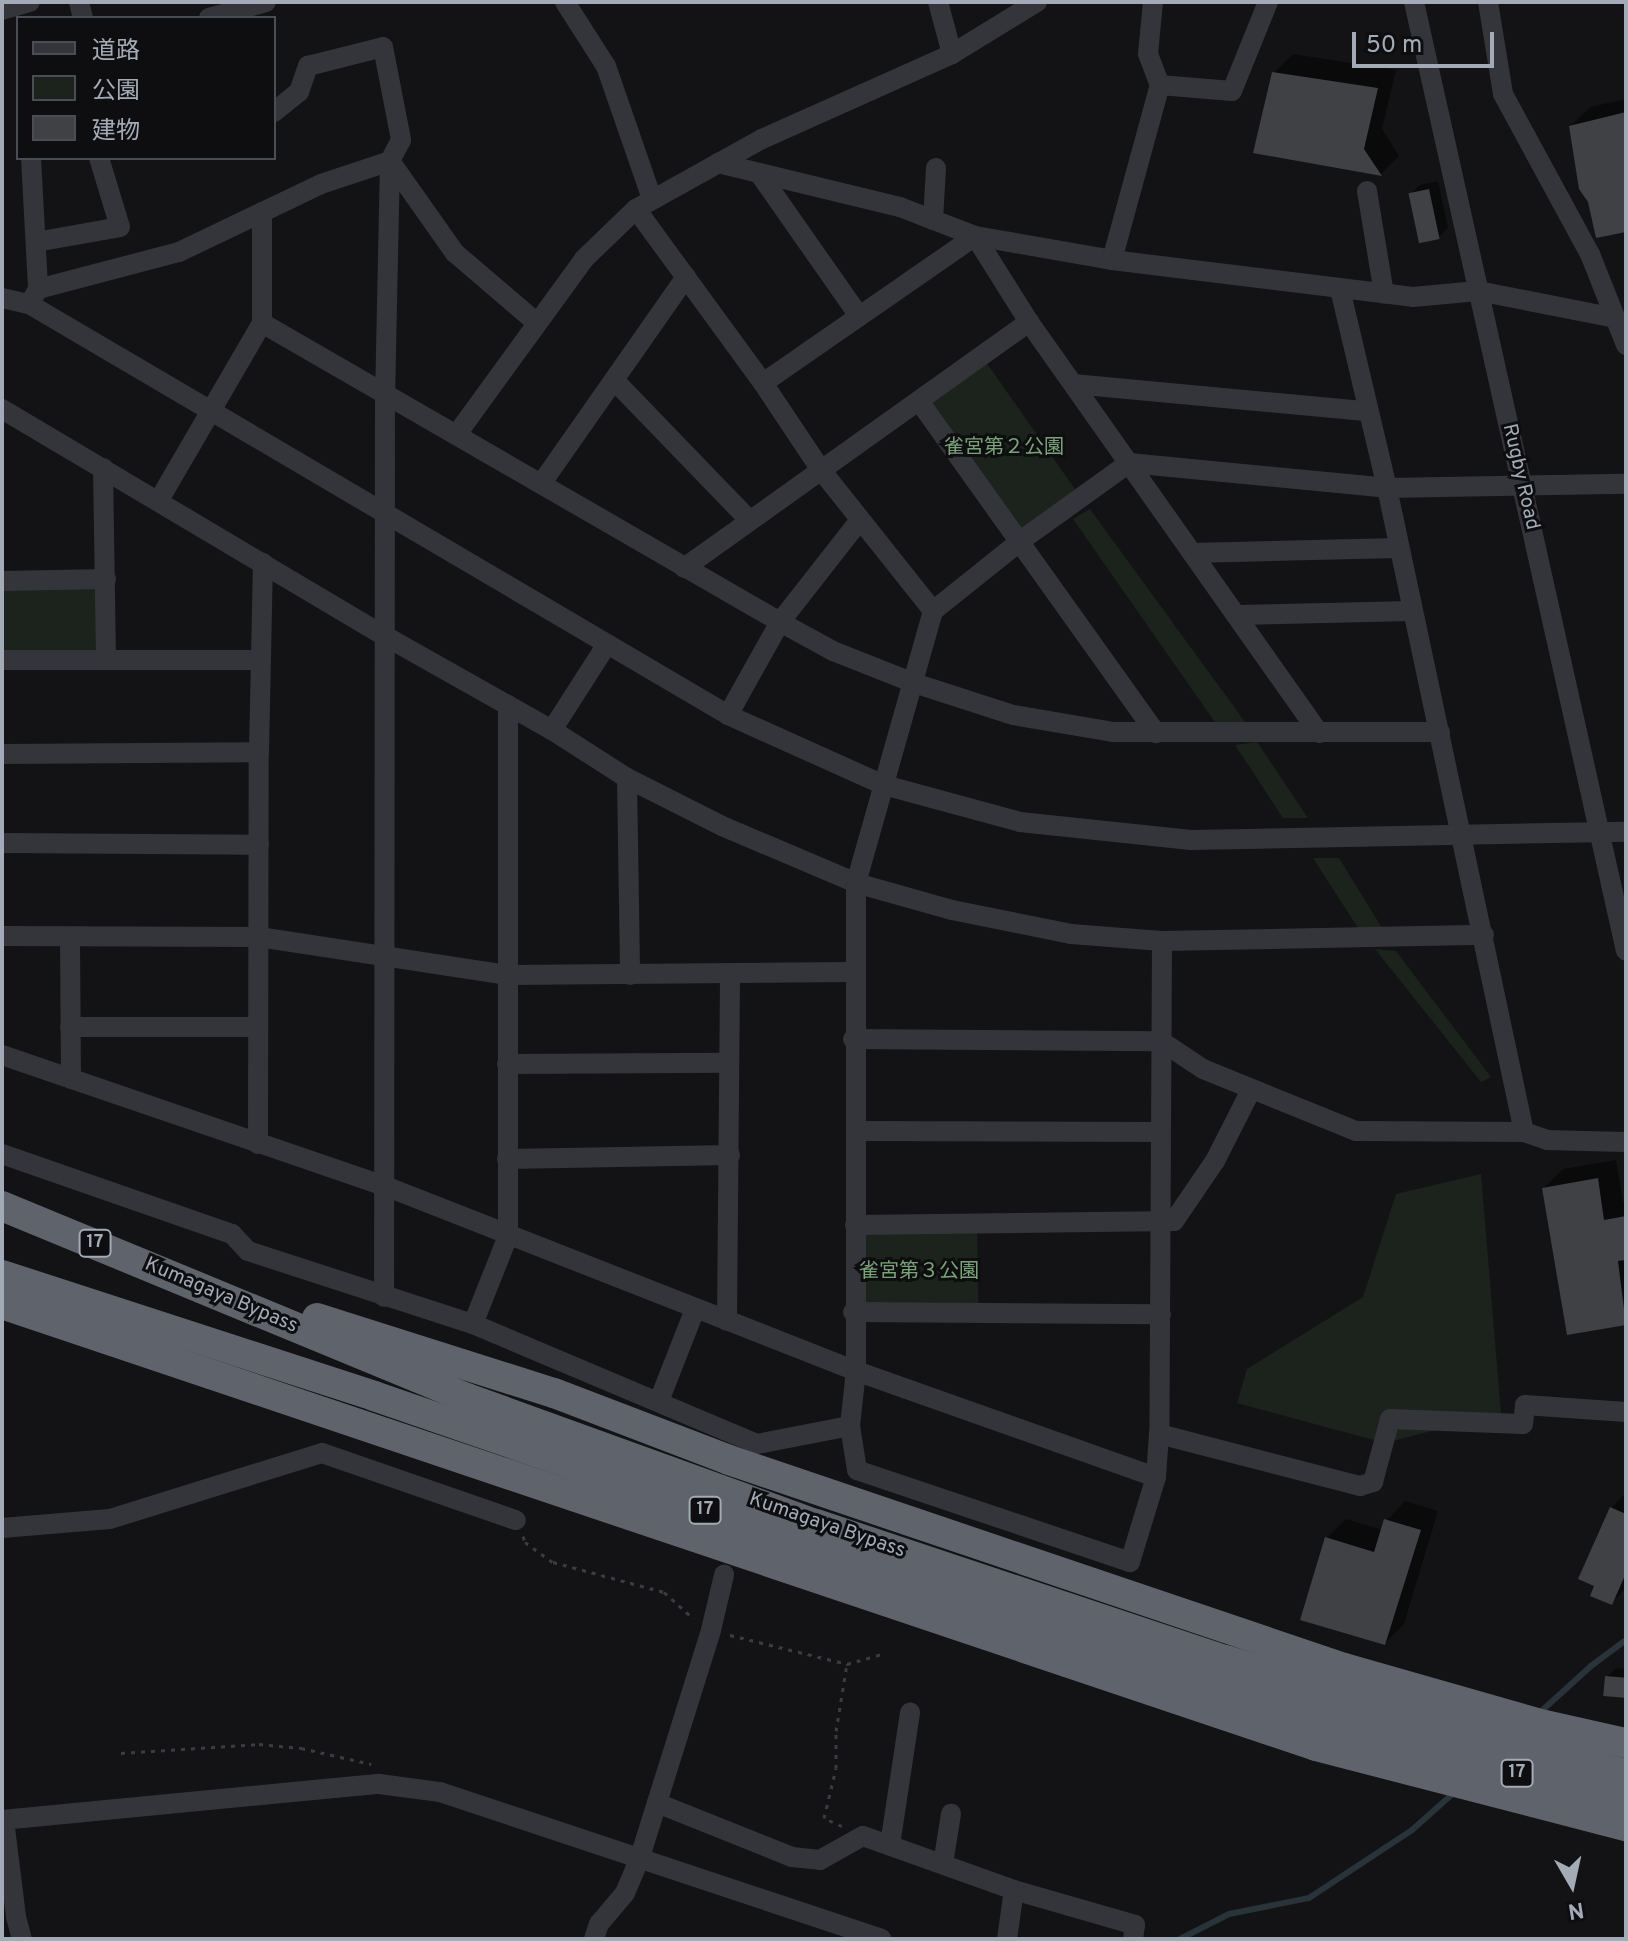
<!DOCTYPE html>
<meta charset="utf-8">
<style>
body{margin:0}
#map{position:relative;width:1628px;height:1941px;overflow:hidden;background:#131315;font-family:Overpass,"Noto Sans JP",sans-serif}
div>[style]{position:absolute}
[style*='--x']{left:calc(var(--x)*1px);top:calc(var(--y)*1px);width:calc(var(--w)*1px);rotate:calc(var(--a)*1deg)}
.green>*{inset:0;background:#1b231c;transform-origin:0 0}
.shadow>*{inset:0;background:#0007}
.stream>*{height:6px;margin:-3px;padding:0 3px;transform-origin:3px;border-radius:3px;background:#28333a}
.building>*{inset:0;background:#3f4145;transform-origin:0 0}
.path>*{height:3px;margin-top:-1.5px;transform-origin:0;background:repeating-linear-gradient(90deg,#3a3c42 0 4px,transparent 0 10px)}
.minor>*{height:20px;margin:-10px;padding:0 10px;transform-origin:10px;border-radius:10px;background:#34353b}
.highway>*{height:30px;margin:-15px;padding:0 15px;transform-origin:15px;border-radius:15px;background:#5f646c}
span{translate:-50% -50%;white-space:nowrap;text-align:center;line-height:1.15;-webkit-text-stroke:6px #0e0e10;paint-order:stroke}
.shield-label span{padding:2px 6px;background:#0e0e10;border:2px solid;border-radius:6px;-webkit-text-stroke-width:0}
.shield-label{font-size:18px;color:#a3abb7;font-weight:700}
.park-label{font-size:20px;color:#79a478}
.street-label{font-size:20px;color:#a3abb7}
.frame{position:absolute;inset:0;border:4px solid #a3abb7;pointer-events:none}
.legend{position:absolute;left:16px;top:16px;width:260px;height:144px;box-sizing:border-box;background:#0e0e10;border:2px solid #4a4d53;margin:0;padding:10px 14px;list-style:none;font-size:24px;color:#a3abb7}
.legend li{display:flex;align-items:center;gap:16px;height:40px}
.legend b{width:40px;border:2px solid #4a4d53}
.north{position:absolute;left:1532px;top:1845px;width:80px;height:80px;-webkit-text-stroke:6px #0e0e10;paint-order:stroke;rotate:171deg;font-size:22px;font-weight:700;line-height:32px;text-align:center;color:#a3abb7}
.north::after{content:'';display:block;margin:auto;width:28px;height:36px;background:#a3abb7;clip-path:polygon(50% 0,100% 100%,50% 72%,0 100%)}
.scale{position:absolute;left:1352px;top:32px;width:142px;height:36px;box-sizing:border-box;border:4px solid #a3abb7;border-top:0;padding-left:10px;font-size:24px;line-height:28px;white-space:nowrap;color:#a3abb7;-webkit-text-stroke:6px #0e0e10;paint-order:stroke}
</style>
<div id="map">
<div class="green">
<div style="left:986px;top:362px;width:159px;height:70px;rotate:55deg"></div>
<div style="clip-path:polygon(1090px 509px,1248px 726px,1219px 728px,1073px 519px)"></div>
<div style="left:2px;top:583px;width:95px;height:70px;rotate:1deg"></div>
<div style="clip-path:polygon(1257px 742px,1308px 818px,1283px 818px,1235px 745px)"></div>
<div style="clip-path:polygon(1313px 858px,1339px 858px,1382px 928px,1360px 931px)"></div>
<div style="clip-path:polygon(1375px 949px,1396px 951px,1491px 1077px,1481px 1082px)"></div>
<div style="clip-path:polygon(1481px 1174px,1501px 1413px,1385px 1443px,1237px 1403px,1247px 1369px,1363px 1297px,1396px 1194px)"></div>
<div style="left:977px;top:1230px;width:83px;height:116px;rotate:89deg"></div>
</div>
<div class="shadow">
<div style="clip-path:polygon(1293px 54px,1396px 70px,1382px 129px,1399px 156px,1381px 174px,1255px 152px,1274px 73px)"></div>
<div style="clip-path:polygon(1626px 99px,1626px 229px,1590px 201px,1571px 126px,1590px 107px)"></div>
<div style="clip-path:polygon(1438px 181px,1448px 228px,1439px 237px,1410px 194px,1420px 185px)"></div>
<div style="clip-path:polygon(1616px 1160px,1623px 1202px,1626px 1201px,1626px 1323px,1568px 1333px,1544px 1188px,1563px 1169px)"></div>
<div style="clip-path:polygon(1626px 1493px,1626px 1588px,1611px 1603px,1597px 1585px,1611px 1508px)"></div>
<div style="clip-path:polygon(1405px 1501px,1438px 1511px,1404px 1624px,1385px 1643px,1327px 1538px,1346px 1519px,1383px 1530px,1386px 1521px)"></div>
<div style="clip-path:polygon(1616px 1668px,1626px 1669px,1626px 1696px,1607px 1677px)"></div>
</div>
<div class="stream">
<div style="--x:1537;--y:1715;--w:73;--a:-42.2"></div>
<div style="--x:1591;--y:1666;--w:44;--a:-36.6"></div>
<div style="--x:1180;--y:1939;--w:55;--a:-27"></div>
<div style="--x:1229;--y:1914;--w:82;--a:-11.3"></div>
<div style="--x:1309;--y:1898;--w:123;--a:-33.4"></div>
<div style="--x:1412;--y:1830;--w:59;--a:-41.6"></div>
</div>
<div class="building">
<div style="clip-path:polygon(1272px 72px,1378px 88px,1364px 149px,1382px 176px,1253px 153px)"></div>
<div style="clip-path:polygon(1626px 112px,1626px 232px,1596px 238px,1588px 202px,1579px 189px,1569px 126px)"></div>
<div style="left:1429px;top:189px;width:51px;height:21px;rotate:78deg"></div>
<div style="clip-path:polygon(1598px 1178px,1604px 1220px,1626px 1216px,1626px 1260px,1618px 1261px,1626px 1325px,1567px 1335px,1542px 1188px)"></div>
<div style="clip-path:polygon(1610px 1507px,1626px 1514px,1626px 1573px,1612px 1605px,1590px 1596px,1594px 1586px,1578px 1579px)"></div>
<div style="clip-path:polygon(1384px 1519px,1421px 1530px,1385px 1645px,1300px 1620px,1325px 1537px,1374px 1552px)"></div>
<div style="left:1605px;top:1676px;width:21px;height:20px;rotate:5deg"></div>
</div>
<div class="path">
<div style="--x:523;--y:1536;--w:6;--a:72"></div>
<div style="--x:525;--y:1542;--w:34;--a:36"></div>
<div style="--x:553;--y:1562;--w:115;--a:15.1"></div>
<div style="--x:664;--y:1592;--w:40;--a:42"></div>
<div style="--x:730;--y:1635;--w:121;--a:13.9"></div>
<div style="--x:847;--y:1664;--w:35;--a:-16"></div>
<div style="--x:121;--y:1753;--w:138;--a:-3.7"></div>
<div style="--x:259;--y:1744;--w:42;--a:5.4"></div>
<div style="--x:301;--y:1748;--w:72;--a:12.9"></div>
<div style="--x:842;--y:1826;--w:20;--a:-156"></div>
<div style="--x:824;--y:1818;--w:51;--a:-76.5"></div>
<div style="--x:836;--y:1768;--w:37;--a:-90"></div>
<div style="--x:836;--y:1731;--w:68;--a:-80.7"></div>
</div>
<div class="minor">
<div style="--x:79;--y:2;--w:16;--a:76"></div>
<div style="--x:565;--y:2;--w:76;--a:57.4"></div>
<div style="--x:606;--y:66;--w:141;--a:70.9"></div>
<div style="--x:938;--y:2;--w:54;--a:74.9"></div>
<div style="--x:1153;--y:2;--w:52;--a:95.5"></div>
<div style="--x:1148;--y:54;--w:33;--a:69"></div>
<div style="--x:1160;--y:85;--w:72;--a:4.8"></div>
<div style="--x:1232;--y:91;--w:96;--a:-68"></div>
<div style="--x:1414;--y:2;--w:972;--a:77.41"></div>
<div style="--x:1488;--y:2;--w:93;--a:80.7"></div>
<div style="--x:1503;--y:94;--w:182;--a:61.5"></div>
<div style="--x:1590;--y:254;--w:98;--a:68.4"></div>
<div style="--x:2;--y:10;--w:29;--a:-16"></div>
<div style="--x:209;--y:18;--w:59;--a:-15.7"></div>
<div style="--x:274;--y:112;--w:32;--a:-39"></div>
<div style="--x:299;--y:92;--w:28;--a:-71"></div>
<div style="--x:308;--y:66;--w:77;--a:-14.2"></div>
<div style="--x:383;--y:47;--w:95;--a:79"></div>
<div style="--x:401;--y:140;--w:24;--a:118"></div>
<div style="--x:390;--y:161;--w:235;--a:91.2"></div>
<div style="--x:385;--y:396;--w:901;--a:90.06"></div>
<div style="--x:31;--y:158;--w:131;--a:86.9"></div>
<div style="--x:38;--y:289;--w:10;--a:119"></div>
<div style="--x:390;--y:161;--w:113;--a:54.8"></div>
<div style="--x:455;--y:253;--w:108;--a:40.5"></div>
<div style="--x:718;--y:163;--w:187;--a:13.6"></div>
<div style="--x:900;--y:207;--w:80;--a:21.1"></div>
<div style="--x:975;--y:236;--w:139;--a:9.9"></div>
<div style="--x:1112;--y:260;--w:303;--a:7"></div>
<div style="--x:1413;--y:297;--w:65;--a:-5.3"></div>
<div style="--x:1478;--y:291;--w:140;--a:11.1"></div>
<div style="--x:761;--y:176;--w:171;--a:55"></div>
<div style="--x:1367;--y:191;--w:104;--a:80.6"></div>
<div style="--x:636;--y:209;--w:215;--a:53.9"></div>
<div style="--x:763;--y:383;--w:105;--a:56.3"></div>
<div style="--x:821;--y:470;--w:180;--a:51.5"></div>
<div style="--x:262;--y:212;--w:111;--a:90"></div>
<div style="--x:933;--y:220;--w:52;--a:-86.7"></div>
<div style="--x:975;--y:236;--w:102;--a:57.9"></div>
<div style="--x:1029;--y:322;--w:503;--a:54.79"></div>
<div style="--x:36;--y:242;--w:85;--a:-10.1"></div>
<div style="--x:120;--y:227;--w:72;--a:-106.9"></div>
<div style="--x:1112;--y:260;--w:181;--a:-74.7"></div>
<div style="--x:38;--y:289;--w:146;--a:-14.7"></div>
<div style="--x:179;--y:252;--w:157;--a:-25.6"></div>
<div style="--x:321;--y:184;--w:73;--a:-18.4"></div>
<div style="--x:1340;--y:289;--w:204;--a:76.7"></div>
<div style="--x:1387;--y:488;--w:658;--a:77.99"></div>
<div style="--x:2;--y:298;--w:28;--a:13"></div>
<div style="--x:29;--y:304;--w:811;--a:30.45"></div>
<div style="--x:728;--y:715;--w:171;--a:24.2"></div>
<div style="--x:884;--y:785;--w:141;--a:15.2"></div>
<div style="--x:1020;--y:822;--w:172;--a:6"></div>
<div style="--x:1191;--y:840;--w:435;--a:-1.1"></div>
<div style="--x:614;--y:380;--w:194;--a:46"></div>
<div style="--x:763;--y:383;--w:258;--a:-34.7"></div>
<div style="--x:1073;--y:384;--w:294;--a:5.3"></div>
<div style="--x:919;--y:401;--w:408;--a:54.5"></div>
<div style="--x:2;--y:409;--w:445;--a:30.7"></div>
<div style="--x:385;--y:636;--w:192;--a:29.4"></div>
<div style="--x:552;--y:730;--w:102;--a:-57.4"></div>
<div style="--x:457;--y:434;--w:216;--a:-54"></div>
<div style="--x:584;--y:259;--w:72;--a:-43.9"></div>
<div style="--x:636;--y:209;--w:144;--a:-29.1"></div>
<div style="--x:762;--y:139;--w:208;--a:-24.1"></div>
<div style="--x:952;--y:54;--w:100;--a:-31.5"></div>
<div style="--x:103;--y:468;--w:192;--a:89.1"></div>
<div style="--x:541;--y:484;--w:253;--a:-55"></div>
<div style="--x:159;--y:500;--w:205;--a:-59.8"></div>
<div style="--x:262;--y:323;--w:598;--a:29.99"></div>
<div style="--x:780;--y:622;--w:60;--a:28.7"></div>
<div style="--x:833;--y:651;--w:87;--a:21.6"></div>
<div style="--x:914;--y:683;--w:104;--a:17.9"></div>
<div style="--x:1013;--y:715;--w:101;--a:9.6"></div>
<div style="--x:1113;--y:732;--w:327;--a:0"></div>
<div style="--x:1193;--y:553;--w:206;--a:-1.4"></div>
<div style="--x:684;--y:568;--w:424;--a:-35.5"></div>
<div style="--x:2;--y:581;--w:104;--a:-1.1"></div>
<div style="--x:1240;--y:615;--w:172;--a:-1.3"></div>
<div style="--x:2;--y:660;--w:258;--a:0"></div>
<div style="--x:728;--y:715;--w:107;--a:-60.8"></div>
<div style="--x:780;--y:622;--w:130;--a:-51.9"></div>
<div style="--x:552;--y:730;--w:89;--a:32.6"></div>
<div style="--x:627;--y:778;--w:106;--a:26.8"></div>
<div style="--x:722;--y:826;--w:146;--a:23"></div>
<div style="--x:856;--y:883;--w:100;--a:15.7"></div>
<div style="--x:952;--y:910;--w:121;--a:11.4"></div>
<div style="--x:1071;--y:934;--w:91;--a:4.4"></div>
<div style="--x:1162;--y:941;--w:322;--a:-1.1"></div>
<div style="--x:2;--y:754;--w:257;--a:-0.4"></div>
<div style="--x:627;--y:778;--w:197;--a:89.1"></div>
<div style="--x:2;--y:843;--w:257;--a:0.4"></div>
<div style="--x:2;--y:936;--w:257;--a:0.2"></div>
<div style="--x:259;--y:937;--w:252;--a:8.7"></div>
<div style="--x:508;--y:975;--w:345;--a:-0.5"></div>
<div style="--x:70;--y:937;--w:142;--a:89.6"></div>
<div style="--x:1162;--y:941;--w:493;--a:90.3"></div>
<div style="--x:1159;--y:1434;--w:43;--a:94"></div>
<div style="--x:1156;--y:1477;--w:89;--a:107"></div>
<div style="--x:1130;--y:1562;--w:288;--a:-161.4"></div>
<div style="--x:857;--y:1470;--w:45;--a:-99"></div>
<div style="--x:850;--y:1426;--w:55;--a:-83.8"></div>
<div style="--x:856;--y:1371;--w:488;--a:-90"></div>
<div style="--x:856;--y:883;--w:283;--a:-74.2"></div>
<div style="--x:933;--y:611;--w:110;--a:-38.7"></div>
<div style="--x:1019;--y:542;--w:135;--a:-35.7"></div>
<div style="--x:1129;--y:463;--w:259;--a:5.5"></div>
<div style="--x:1387;--y:488;--w:239;--a:-1"></div>
<div style="--x:70;--y:1027;--w:187;--a:0"></div>
<div style="--x:853;--y:1039;--w:308;--a:0.4"></div>
<div style="--x:1161;--y:1041;--w:50;--a:33.7"></div>
<div style="--x:1203;--y:1069;--w:165;--a:22.1"></div>
<div style="--x:1356;--y:1131;--w:168;--a:0.3"></div>
<div style="--x:1524;--y:1132;--w:24;--a:19"></div>
<div style="--x:1547;--y:1140;--w:79;--a:1.5"></div>
<div style="--x:2;--y:1055;--w:405;--a:18.9"></div>
<div style="--x:385;--y:1186;--w:506;--a:21.44"></div>
<div style="--x:856;--y:1371;--w:318;--a:19.5"></div>
<div style="--x:507;--y:1064;--w:220;--a:-0.3"></div>
<div style="--x:856;--y:1131;--w:304;--a:0.2"></div>
<div style="--x:258;--y:1144;--w:392;--a:-89.9"></div>
<div style="--x:259;--y:752;--w:189;--a:-88.8"></div>
<div style="--x:2;--y:1154;--w:244;--a:19.2"></div>
<div style="--x:232;--y:1234;--w:23;--a:47"></div>
<div style="--x:248;--y:1251;--w:237;--a:18"></div>
<div style="--x:473;--y:1324;--w:308;--a:22.9"></div>
<div style="--x:757;--y:1444;--w:95;--a:-11"></div>
<div style="--x:507;--y:1159;--w:223;--a:-1"></div>
<div style="--x:855;--y:1225;--w:319;--a:-0.7"></div>
<div style="--x:1174;--y:1221;--w:73;--a:-55.7"></div>
<div style="--x:1215;--y:1161;--w:80;--a:-63.1"></div>
<div style="--x:853;--y:1312;--w:308;--a:0.4"></div>
<div style="--x:727;--y:1321;--w:347;--a:-89.5"></div>
<div style="--x:473;--y:1324;--w:95;--a:-68.3"></div>
<div style="--x:508;--y:1236;--w:531;--a:-90"></div>
<div style="--x:659;--y:1401;--w:99;--a:-68.6"></div>
<div style="--x:1159;--y:1434;--w:208;--a:14.5"></div>
<div style="--x:1360;--y:1486;--w:14;--a:-17"></div>
<div style="--x:1373;--y:1482;--w:65;--a:-74.9"></div>
<div style="--x:1390;--y:1419;--w:133;--a:2.2"></div>
<div style="--x:1523;--y:1424;--w:19;--a:-84"></div>
<div style="--x:1525;--y:1405;--w:101;--a:4"></div>
<div style="--x:2;--y:1528;--w:108;--a:-4.8"></div>
<div style="--x:110;--y:1519;--w:222;--a:-17.3"></div>
<div style="--x:322;--y:1453;--w:205;--a:19.1"></div>
<div style="--x:657;--y:1803;--w:145;--a:21.8"></div>
<div style="--x:792;--y:1857;--w:28;--a:6"></div>
<div style="--x:820;--y:1860;--w:49;--a:-29.2"></div>
<div style="--x:863;--y:1836;--w:160;--a:19.7"></div>
<div style="--x:1014;--y:1890;--w:126;--a:16.1"></div>
<div style="--x:1135;--y:1925;--w:14;--a:98"></div>
<div style="--x:2;--y:1820;--w:379;--a:-5.5"></div>
<div style="--x:379;--y:1784;--w:62;--a:7.5"></div>
<div style="--x:440;--y:1792;--w:465;--a:18.4"></div>
<div style="--x:4;--y:1820;--w:98;--a:82.9"></div>
<div style="--x:16;--y:1917;--w:23;--a:75"></div>
<div style="--x:890;--y:1845;--w:134;--a:-81.4"></div>
<div style="--x:943;--y:1864;--w:51;--a:-80.9"></div>
<div style="--x:594;--y:1939;--w:16;--a:-72"></div>
<div style="--x:599;--y:1924;--w:40;--a:-50"></div>
<div style="--x:625;--y:1893;--w:39;--a:-67"></div>
<div style="--x:640;--y:1857;--w:238;--a:-72.6"></div>
<div style="--x:711;--y:1630;--w:57;--a:-76.7"></div>
<div style="--x:1007;--y:1939;--w:49;--a:-81.9"></div>
</div>
<div class="highway">
<div style="--x:2;--y:1206;--w:503;--a:22.44"></div>
<div style="--x:467;--y:1398;--w:371;--a:19.9"></div>
<div style="--x:816;--y:1524;--w:432;--a:18.4"></div>
<div style="--x:1226;--y:1660;--w:264;--a:16.9"></div>
<div style="--x:1479;--y:1737;--w:152;--a:14.1"></div>
<div style="--x:2;--y:1275;--w:391;--a:18"></div>
<div style="--x:374;--y:1396;--w:897;--a:19.06"></div>
<div style="--x:1222;--y:1689;--w:258;--a:16"></div>
<div style="--x:1470;--y:1760;--w:161;--a:14.7"></div>
<div style="--x:2;--y:1304;--w:1386;--a:18.59"></div>
<div style="--x:1316;--y:1746;--w:320;--a:14.5"></div>
<div style="--x:317;--y:1318;--w:249;--a:17.6"></div>
<div style="--x:554;--y:1393;--w:187;--a:20.9"></div>
<div style="--x:729;--y:1460;--w:649;--a:18.69"></div>
<div style="--x:1344;--y:1668;--w:204;--a:15.9"></div>
<div style="--x:1540;--y:1724;--w:88;--a:12.5"></div>
</div>
<div class="shield-label">
<span style="left:95px;top:1243px">17</span>
<span style="left:705px;top:1510px">17</span>
<span style="left:1517px;top:1773px">17</span>
</div>
<div class="park-label">
<span style="left:1004px;top:448px">雀宮第２公園</span>
<span style="left:919px;top:1272px">雀宮第３公園</span>
</div>
<div class="street-label">
<span style="left:1520px;top:477px;rotate:77deg">Rugby Road</span>
<span style="left:221px;top:1296px;rotate:23deg">Kumagaya Bypass</span>
<span style="left:827px;top:1526px;rotate:19deg">Kumagaya Bypass</span>
</div>
<div class="frame"></div>
<ul class="legend">
<li><b style="height:10px;background:#34353b"></b>道路</li>
<li><b style="height:22px;background:#1b231c"></b>公園</li>
<li><b style="height:22px;background:#3f4145"></b>建物</li>
</ul>
<div class="north">N</div>
<div class="scale">50 m</div>
</div>
